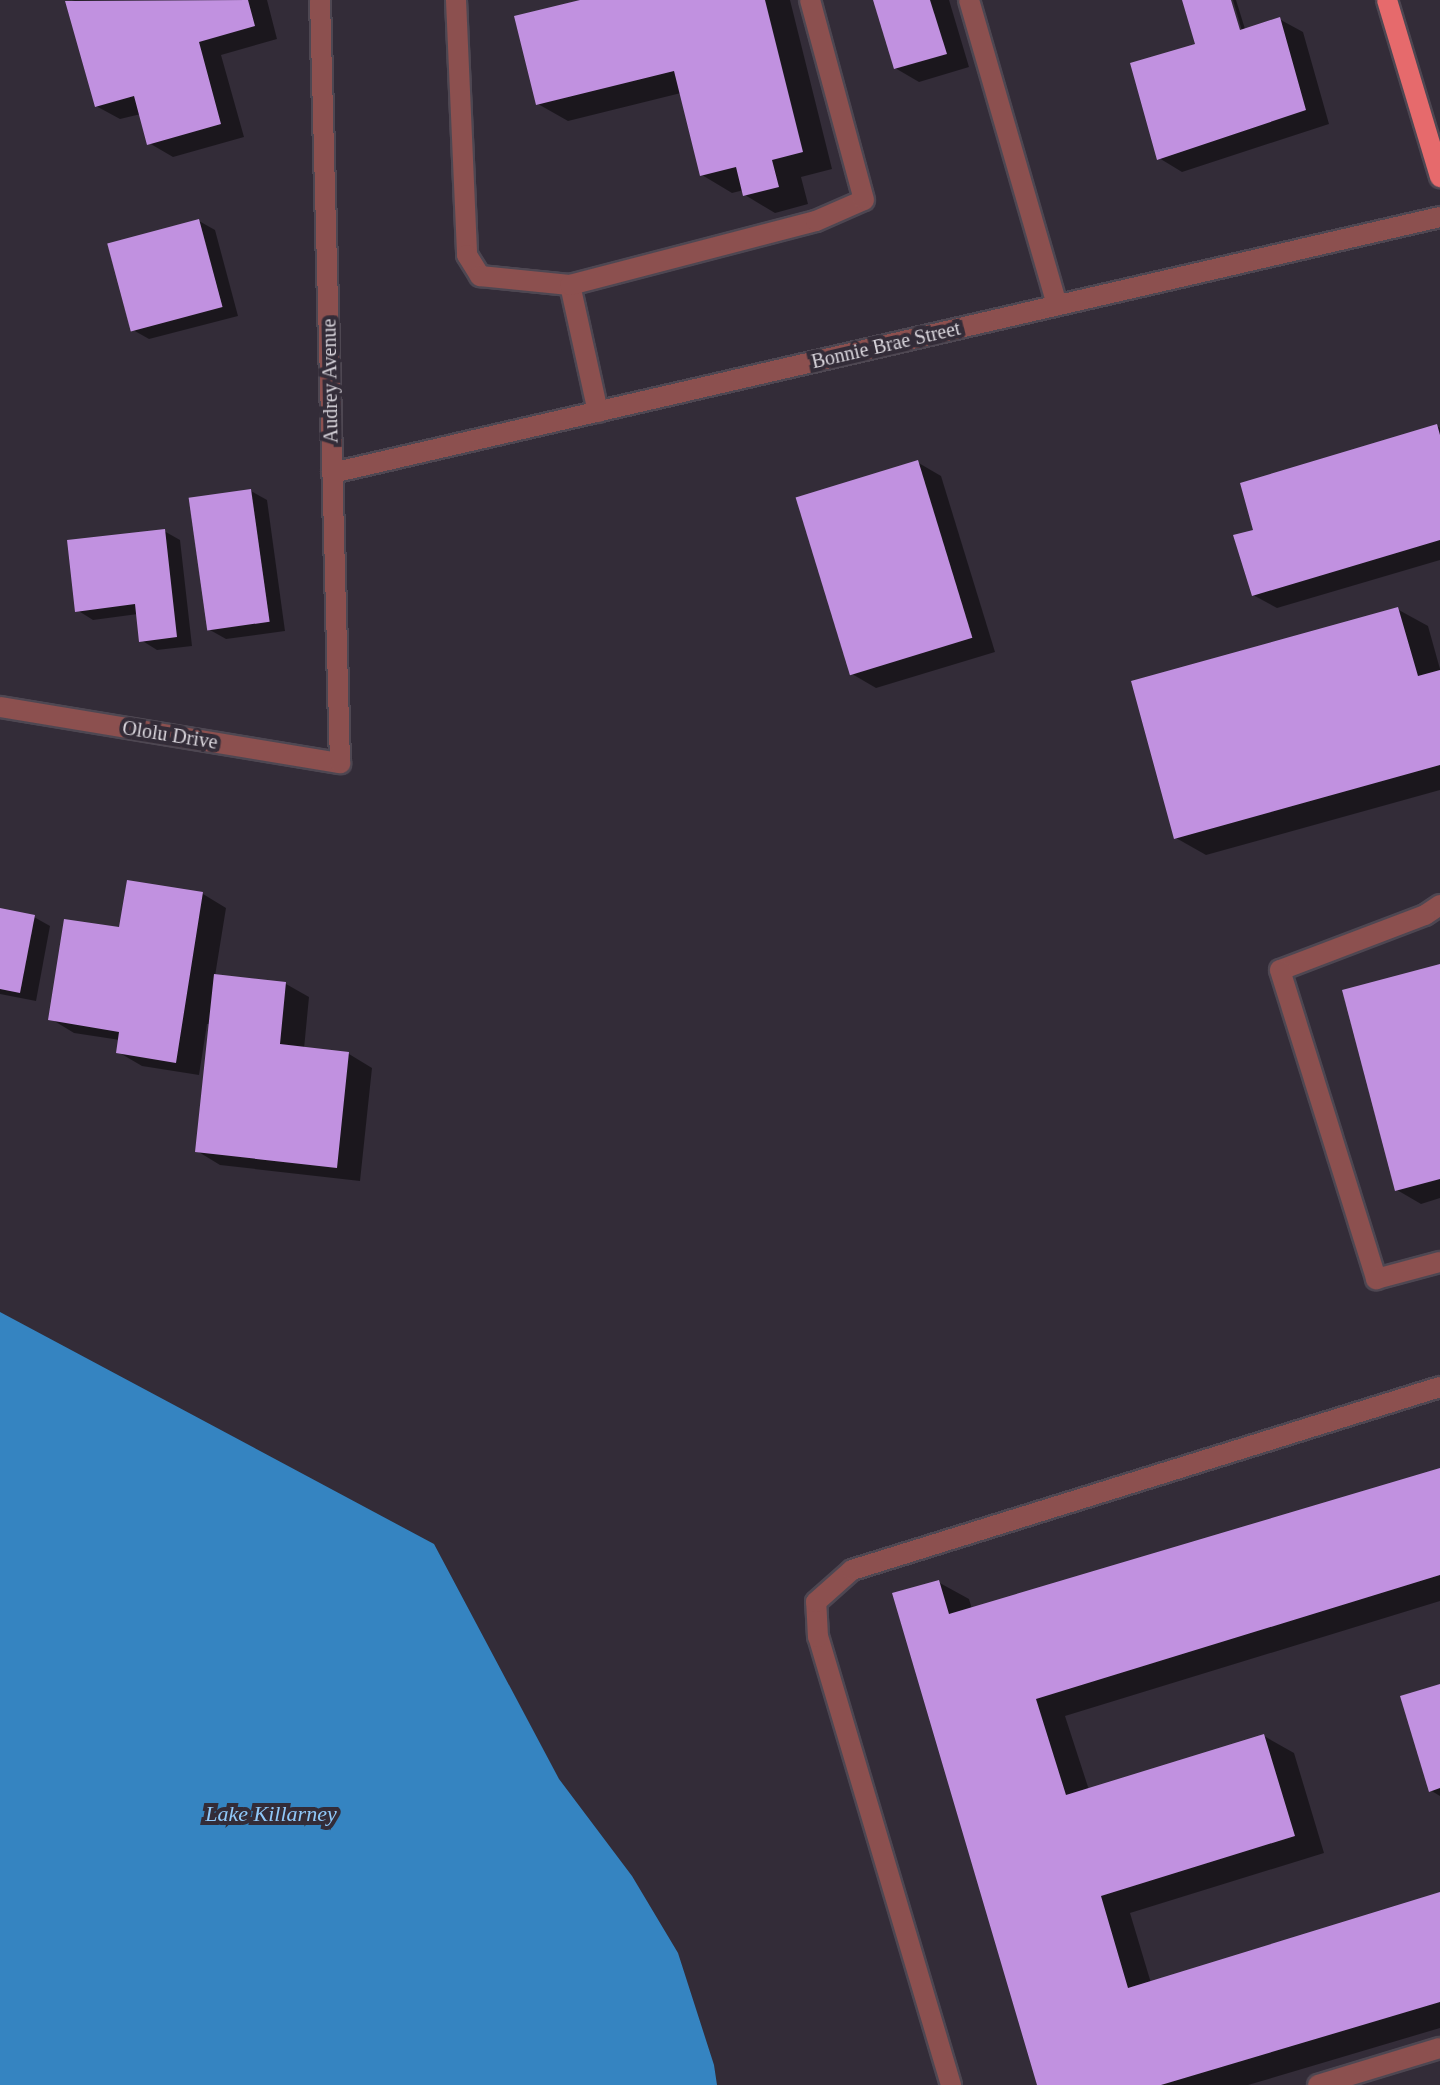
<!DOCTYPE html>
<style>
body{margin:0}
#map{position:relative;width:1440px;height:2085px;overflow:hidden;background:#332c38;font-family:Georgia,serif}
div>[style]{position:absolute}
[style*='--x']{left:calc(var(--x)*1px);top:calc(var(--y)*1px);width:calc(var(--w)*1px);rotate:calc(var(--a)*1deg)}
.water>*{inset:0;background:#3584c1}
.shadow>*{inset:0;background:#0007}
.building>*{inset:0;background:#c191e0;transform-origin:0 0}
.roads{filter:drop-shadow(2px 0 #4e4752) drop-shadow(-2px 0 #4e4752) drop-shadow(0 2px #4e4752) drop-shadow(0 -2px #4e4752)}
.lane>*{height:20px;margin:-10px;padding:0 10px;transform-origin:10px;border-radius:10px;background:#8c504f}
.street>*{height:20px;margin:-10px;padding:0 10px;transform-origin:10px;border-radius:10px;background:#8c504f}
.primary>*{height:20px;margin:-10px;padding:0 10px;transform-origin:10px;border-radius:10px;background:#e66a6c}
span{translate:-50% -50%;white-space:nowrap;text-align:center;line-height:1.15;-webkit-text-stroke:8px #332c38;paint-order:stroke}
.street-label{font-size:20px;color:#dad6dd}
.water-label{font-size:22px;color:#90c8f9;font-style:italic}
</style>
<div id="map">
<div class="water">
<div style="clip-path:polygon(0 1312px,434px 1544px,559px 1779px,632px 1876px,678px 1953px,714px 2065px,717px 2085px,0 2085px)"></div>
</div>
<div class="shadow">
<div style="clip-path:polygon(75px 0,267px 0,277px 39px,221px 55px,244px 137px,173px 157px,149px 143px,141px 114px,120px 119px,96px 106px,67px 2px)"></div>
<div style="clip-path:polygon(589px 0,790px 0,832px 169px,801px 177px,808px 204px,775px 213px,745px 195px,744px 190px,732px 193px,702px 175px,681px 93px,568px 121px,538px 104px)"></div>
<div style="clip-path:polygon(875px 0,949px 0,969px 67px,919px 82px,895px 68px)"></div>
<div style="clip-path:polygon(1184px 0,1229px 0,1238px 31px,1242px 31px,1233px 0,1236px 0,1245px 29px,1279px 19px,1303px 32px,1329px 124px,1182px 172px,1159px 158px,1197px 44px)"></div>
<div style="clip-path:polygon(199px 221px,215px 230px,238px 316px,149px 339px,133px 330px)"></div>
<div style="clip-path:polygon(1436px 426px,1440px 428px,1440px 560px,1277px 608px,1253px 595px,1256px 531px)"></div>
<div style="clip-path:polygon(917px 462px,941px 476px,995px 652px,876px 688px,852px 674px)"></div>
<div style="clip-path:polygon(251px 491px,267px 500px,285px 631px,226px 639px,210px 630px)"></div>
<div style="clip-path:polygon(164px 531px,180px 540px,192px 646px,157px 650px,141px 640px,138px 614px,93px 620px,77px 610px)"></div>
<div style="clip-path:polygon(1397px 609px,1428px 626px,1440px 669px,1440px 790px,1206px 855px,1176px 838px)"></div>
<div style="clip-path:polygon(203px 894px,226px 908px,215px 976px,286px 984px,309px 997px,304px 1049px,349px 1054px,372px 1068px,360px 1181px,220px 1165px,197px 1151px,211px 1024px,207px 1024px,199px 1075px,142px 1066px,118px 1052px,120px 1040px,74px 1033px,51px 1019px,121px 930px)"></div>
<div style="clip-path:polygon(0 910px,34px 917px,50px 926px,36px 1001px,0 994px)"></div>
<div style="clip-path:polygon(1440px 966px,1440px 1198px,1421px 1204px,1397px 1190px)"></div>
<div style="clip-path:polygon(1440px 1470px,1440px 1601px,1065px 1716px,1089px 1790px,1264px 1736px,1294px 1753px,1324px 1853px,1130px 1913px,1151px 1983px,1440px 1894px,1440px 2028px,1248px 2085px,1039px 2085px,938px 1582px,969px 1599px,972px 1609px)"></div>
<div style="clip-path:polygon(1440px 1686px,1440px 1796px,1430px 1790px)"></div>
</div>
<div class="building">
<div style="clip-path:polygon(248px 0,255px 26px,199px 42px,221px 124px,147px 145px,134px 96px,95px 107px,65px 1px)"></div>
<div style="clip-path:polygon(580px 0,765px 0,803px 152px,772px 160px,779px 187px,743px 196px,736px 167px,700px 176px,674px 71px,536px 105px,514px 16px)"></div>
<div style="clip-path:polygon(873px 0,930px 0,947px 54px,894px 69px)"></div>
<div style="clip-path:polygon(1182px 0,1231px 0,1240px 30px,1280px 17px,1306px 110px,1157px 160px,1130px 63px,1195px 44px)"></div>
<div style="left:199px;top:219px;width:91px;height:95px;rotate:75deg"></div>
<div style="clip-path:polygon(1437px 424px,1440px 435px,1440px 540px,1252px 596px,1233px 535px,1253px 530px,1240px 483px)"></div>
<div style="left:918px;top:460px;width:186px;height:128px;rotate:73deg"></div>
<div style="left:251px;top:489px;width:134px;height:63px;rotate:82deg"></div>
<div style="clip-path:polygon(165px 529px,177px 637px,139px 642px,135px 604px,75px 612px,67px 540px)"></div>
<div style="clip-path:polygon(1398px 607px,1418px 676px,1440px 670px,1440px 765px,1174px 839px,1131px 681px)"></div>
<div style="clip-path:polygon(127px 880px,203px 892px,176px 1063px,116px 1053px,119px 1032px,48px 1020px,64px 919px,119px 927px)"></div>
<div style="clip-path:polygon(0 908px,35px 915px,20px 993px,0 989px)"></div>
<div style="clip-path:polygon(1440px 964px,1440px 1179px,1395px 1191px,1342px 990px)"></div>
<div style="clip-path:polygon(214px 974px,286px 982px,280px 1044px,349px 1052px,337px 1168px,195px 1152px)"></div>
<div style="clip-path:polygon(1440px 1468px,1440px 1575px,1036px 1699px,1066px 1795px,1264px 1734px,1295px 1836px,1101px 1896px,1128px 1988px,1440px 1892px,1440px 2002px,1161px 2085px,1037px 2085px,892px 1593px,939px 1580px,949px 1614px)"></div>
<div style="clip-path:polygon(1440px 1684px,1440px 1788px,1429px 1792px,1400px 1696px)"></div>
</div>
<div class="roads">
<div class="lane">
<div style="--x:456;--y:0;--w:255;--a:87.5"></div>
<div style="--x:467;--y:255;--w:25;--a:58"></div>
<div style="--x:480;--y:276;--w:90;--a:5.7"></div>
<div style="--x:969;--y:0;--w:317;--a:73.9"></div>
<div style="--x:598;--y:412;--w:130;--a:-102.4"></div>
<div style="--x:570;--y:285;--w:254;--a:-14.6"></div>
<div style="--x:816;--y:221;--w:52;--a:-23.6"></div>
<div style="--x:864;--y:200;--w:207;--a:-105.1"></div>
<div style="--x:1440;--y:905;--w:18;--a:146"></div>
<div style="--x:1425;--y:915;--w:155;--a:159.2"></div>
<div style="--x:1280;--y:970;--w:324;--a:72.7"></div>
<div style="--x:1376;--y:1279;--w:66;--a:-14.9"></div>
<div style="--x:951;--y:2085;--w:467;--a:-106.5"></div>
<div style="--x:818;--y:1637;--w:35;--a:-93"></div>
<div style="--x:816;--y:1602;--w:48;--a:-41.6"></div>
<div style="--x:852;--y:1570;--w:616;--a:-17.29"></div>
<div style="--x:1318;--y:2085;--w:127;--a:-16.9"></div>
</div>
<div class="street">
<div style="--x:332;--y:473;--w:1137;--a:-13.01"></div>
<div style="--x:0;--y:707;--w:345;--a:9.4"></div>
<div style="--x:340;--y:763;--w:763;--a:-91.5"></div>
</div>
<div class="primary">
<div style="--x:1387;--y:0;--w:185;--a:73.3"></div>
</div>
</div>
<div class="street-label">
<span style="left:886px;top:345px;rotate:-13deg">Bonnie Brae Street</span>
<span style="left:330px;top:381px;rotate:-91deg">Audrey Avenue</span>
<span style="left:170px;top:735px;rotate:9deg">Ololu Drive</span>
</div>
<div class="water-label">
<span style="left:271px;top:1814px">Lake Killarney</span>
</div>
</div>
